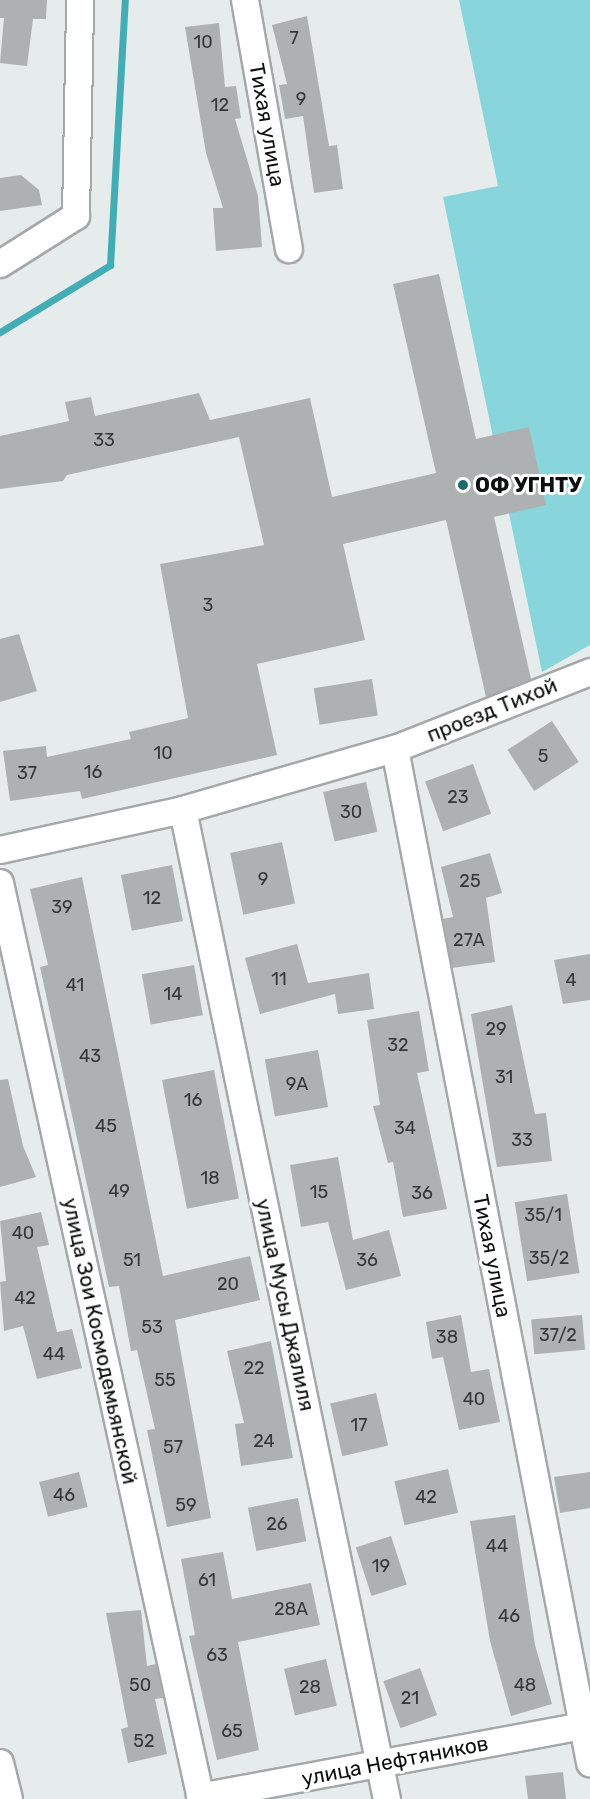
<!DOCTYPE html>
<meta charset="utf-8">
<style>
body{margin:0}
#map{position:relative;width:590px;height:1799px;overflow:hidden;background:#e6ebeb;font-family:Rubik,sans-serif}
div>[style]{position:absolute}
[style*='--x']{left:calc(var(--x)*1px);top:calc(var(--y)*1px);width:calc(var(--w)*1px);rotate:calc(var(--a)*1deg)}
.green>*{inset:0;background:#88d6db}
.stream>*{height:7px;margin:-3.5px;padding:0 3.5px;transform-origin:3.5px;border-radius:3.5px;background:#43adb5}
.building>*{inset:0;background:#adb1b1;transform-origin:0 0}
.roads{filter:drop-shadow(2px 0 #a4a8a8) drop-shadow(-2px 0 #a4a8a8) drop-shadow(0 2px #a4a8a8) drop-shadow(0 -2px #a4a8a8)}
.street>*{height:26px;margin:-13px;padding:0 13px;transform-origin:13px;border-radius:13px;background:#fff}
.dots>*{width:16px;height:16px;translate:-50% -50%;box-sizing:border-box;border:3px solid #fff;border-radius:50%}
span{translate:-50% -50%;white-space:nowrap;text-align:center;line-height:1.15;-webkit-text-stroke:6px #fff;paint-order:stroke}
.number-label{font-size:18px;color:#353737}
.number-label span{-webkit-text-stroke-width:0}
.street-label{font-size:21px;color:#0d0e0e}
.poi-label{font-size:21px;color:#0d0e0e;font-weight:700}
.left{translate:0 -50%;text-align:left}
</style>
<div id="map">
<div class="green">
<div style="clip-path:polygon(459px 0,590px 0,590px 645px,542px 672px,443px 197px,498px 186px)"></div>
</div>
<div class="stream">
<div style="--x:0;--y:332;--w:129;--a:-31.3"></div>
<div style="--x:110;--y:265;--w:265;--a:-86.8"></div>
</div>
<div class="building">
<div style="clip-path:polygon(0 0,47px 0,46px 19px,33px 19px,27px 66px,0 63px,4px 18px,0 18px)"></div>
<div style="clip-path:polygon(307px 16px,329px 146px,337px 145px,343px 189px,314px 193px,303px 116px,285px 119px,279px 85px,287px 84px,272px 25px)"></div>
<div style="clip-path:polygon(219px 23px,225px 87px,236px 86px,241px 118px,235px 119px,258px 196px,262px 247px,216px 251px,213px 208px,223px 208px,206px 153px,185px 27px)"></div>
<div style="clip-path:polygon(21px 175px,39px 190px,42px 205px,0 211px,0 178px)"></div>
<div style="clip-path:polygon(439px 274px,476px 439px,529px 427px,546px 505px,494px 517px,531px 679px,486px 697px,446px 520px,343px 544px,365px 640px,257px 664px,277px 755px,82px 799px,80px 791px,10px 801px,3px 751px,46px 746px,47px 757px,131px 739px,129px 732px,188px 718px,160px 564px,264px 545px,239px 437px,67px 475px,63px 481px,0 489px,0 436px,69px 421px,65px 402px,91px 397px,95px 416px,199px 393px,210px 420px,310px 398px,332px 497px,436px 473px,393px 284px)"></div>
<div style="clip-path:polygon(19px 634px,37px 691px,0 702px,0 639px)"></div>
<div style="left:372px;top:679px;width:37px;height:59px;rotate:81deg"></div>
<div style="left:552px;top:721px;width:49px;height:53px;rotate:57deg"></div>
<div style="left:473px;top:764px;width:53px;height:51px;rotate:70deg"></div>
<div style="left:366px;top:782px;width:51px;height:44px;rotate:77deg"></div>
<div style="left:282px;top:842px;width:63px;height:53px;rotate:78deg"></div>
<div style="clip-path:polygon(490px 853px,502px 893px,486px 898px,495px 962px,452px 968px,443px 919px,453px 917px,441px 867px)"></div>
<div style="left:172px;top:865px;width:57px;height:52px;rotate:79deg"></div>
<div style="clip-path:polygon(82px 877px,163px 1276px,250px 1256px,260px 1300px,175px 1320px,211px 1518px,167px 1527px,147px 1430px,155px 1429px,137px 1350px,131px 1351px,119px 1286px,109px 1287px,40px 967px,48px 965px,30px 889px)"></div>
<div style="clip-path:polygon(297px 944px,308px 983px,369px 973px,374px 1009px,338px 1014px,335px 994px,260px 1014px,245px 958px)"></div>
<div style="clip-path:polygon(590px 954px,590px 1000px,563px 1004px,554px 960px)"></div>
<div style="left:194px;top:965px;width:51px;height:53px;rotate:80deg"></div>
<div style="clip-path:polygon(512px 1005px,535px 1114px,546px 1113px,552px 1161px,497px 1167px,471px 1014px)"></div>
<div style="clip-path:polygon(419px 1011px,429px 1071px,417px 1073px,447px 1209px,403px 1217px,393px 1162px,388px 1163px,373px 1106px,380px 1105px,367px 1020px)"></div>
<div style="left:318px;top:1050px;width:58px;height:54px;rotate:80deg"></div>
<div style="left:214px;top:1070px;width:131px;height:53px;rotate:79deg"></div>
<div style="clip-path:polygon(8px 1079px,23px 1146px,36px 1177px,0 1187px,0 1080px)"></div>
<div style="clip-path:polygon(338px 1157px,353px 1240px,389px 1230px,401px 1276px,346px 1290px,328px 1222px,301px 1227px,290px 1165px)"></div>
<div style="left:567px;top:1194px;width:80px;height:53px;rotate:81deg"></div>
<div style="clip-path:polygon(41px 1212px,49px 1245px,37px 1247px,57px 1332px,72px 1329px,82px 1368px,37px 1379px,23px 1326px,4px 1331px,0 1282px,6px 1281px,0 1221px)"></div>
<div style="clip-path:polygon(461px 1315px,471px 1372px,489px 1369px,500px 1422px,459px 1430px,443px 1357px,432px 1359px,426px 1322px)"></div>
<div style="left:582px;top:1315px;width:35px;height:51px;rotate:85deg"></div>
<div style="clip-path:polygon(271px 1341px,293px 1458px,241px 1466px,235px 1424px,244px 1423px,227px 1351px)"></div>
<div style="left:376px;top:1393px;width:54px;height:47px;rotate:77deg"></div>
<div style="left:448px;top:1469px;width:45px;height:55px;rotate:77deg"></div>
<div style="left:79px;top:1472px;width:36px;height:41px;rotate:76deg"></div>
<div style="clip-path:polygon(590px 1472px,590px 1508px,560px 1513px,554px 1477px)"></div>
<div style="left:298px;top:1498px;width:44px;height:51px;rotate:79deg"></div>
<div style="clip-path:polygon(515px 1515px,535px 1645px,552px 1704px,511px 1716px,490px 1641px,470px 1521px)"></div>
<div style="left:391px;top:1536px;width:51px;height:37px;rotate:72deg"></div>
<div style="clip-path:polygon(223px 1552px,232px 1599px,311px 1583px,320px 1625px,238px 1642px,259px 1750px,217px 1760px,189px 1636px,195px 1635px,181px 1559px)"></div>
<div style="clip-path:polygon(141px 1610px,147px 1666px,156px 1664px,158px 1673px,163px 1698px,155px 1699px,167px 1754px,128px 1763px,121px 1729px,128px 1727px,106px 1613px)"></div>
<div style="left:326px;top:1659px;width:48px;height:43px;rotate:77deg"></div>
<div style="left:420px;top:1668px;width:50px;height:39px;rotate:70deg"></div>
<div style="clip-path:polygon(563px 1772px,566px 1799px,528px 1799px,525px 1776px)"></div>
</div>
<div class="roads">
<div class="street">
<div style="--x:245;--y:0;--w:253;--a:80"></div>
<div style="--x:0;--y:264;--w:90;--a:-32.3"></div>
<div style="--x:76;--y:216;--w:216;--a:-88.9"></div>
<div style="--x:395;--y:749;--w:1033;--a:79.11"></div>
<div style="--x:183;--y:810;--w:1010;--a:78.35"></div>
<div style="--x:0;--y:850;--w:187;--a:-12.3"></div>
<div style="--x:183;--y:810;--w:221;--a:-16.1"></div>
<div style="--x:395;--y:749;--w:210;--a:-21.5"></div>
<div style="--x:0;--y:883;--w:938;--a:77.62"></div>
<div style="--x:0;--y:1763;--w:37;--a:76"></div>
<div style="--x:200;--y:1797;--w:397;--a:-10.5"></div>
</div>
</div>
<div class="dots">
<div style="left:463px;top:485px;background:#1e6a6f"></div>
</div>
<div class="number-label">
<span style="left:294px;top:38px">7</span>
<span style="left:203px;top:42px">10</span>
<span style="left:301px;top:99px">9</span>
<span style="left:220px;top:105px">12</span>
<span style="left:104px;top:440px">33</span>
<span style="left:208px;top:605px">3</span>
<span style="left:163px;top:753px">10</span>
<span style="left:543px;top:756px">5</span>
<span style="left:93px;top:772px">16</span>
<span style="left:27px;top:773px">37</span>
<span style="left:458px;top:797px">23</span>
<span style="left:351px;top:812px">30</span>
<span style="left:263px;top:879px">9</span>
<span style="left:470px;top:881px">25</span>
<span style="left:152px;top:898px">12</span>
<span style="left:62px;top:907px">39</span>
<span style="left:469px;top:940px">27А</span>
<span style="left:279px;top:979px">11</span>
<span style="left:571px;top:980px">4</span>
<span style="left:75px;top:985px">41</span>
<span style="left:173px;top:994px">14</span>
<span style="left:496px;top:1029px">29</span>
<span style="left:398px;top:1045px">32</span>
<span style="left:90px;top:1056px">43</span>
<span style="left:504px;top:1077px">31</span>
<span style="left:297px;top:1084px">9А</span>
<span style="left:193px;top:1100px">16</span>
<span style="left:106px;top:1126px">45</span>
<span style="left:405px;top:1128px">34</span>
<span style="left:522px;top:1140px">33</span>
<span style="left:210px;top:1178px">18</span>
<span style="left:119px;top:1191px">49</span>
<span style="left:319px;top:1192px">15</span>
<span style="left:422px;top:1193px">36</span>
<span style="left:543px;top:1215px">35/1</span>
<span style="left:23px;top:1233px">40</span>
<span style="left:549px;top:1258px">35/2</span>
<span style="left:132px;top:1260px">51</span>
<span style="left:367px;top:1260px">36</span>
<span style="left:228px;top:1284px">20</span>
<span style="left:25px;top:1298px">42</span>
<span style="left:152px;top:1327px">53</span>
<span style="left:558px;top:1335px">37/2</span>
<span style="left:447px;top:1337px">38</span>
<span style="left:54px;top:1354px">44</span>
<span style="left:254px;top:1368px">22</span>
<span style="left:165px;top:1380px">55</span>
<span style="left:474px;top:1399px">40</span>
<span style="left:359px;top:1425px">17</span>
<span style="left:264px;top:1441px">24</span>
<span style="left:173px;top:1447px">57</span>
<span style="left:64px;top:1495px">46</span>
<span style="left:426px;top:1497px">42</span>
<span style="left:186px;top:1505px">59</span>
<span style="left:277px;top:1524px">26</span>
<span style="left:497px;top:1546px">44</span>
<span style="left:381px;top:1566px">19</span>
<span style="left:207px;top:1580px">61</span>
<span style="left:291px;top:1609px">28А</span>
<span style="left:509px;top:1616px">46</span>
<span style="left:217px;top:1655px">63</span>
<span style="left:140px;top:1685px">50</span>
<span style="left:525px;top:1685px">48</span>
<span style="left:310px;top:1687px">28</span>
<span style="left:410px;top:1698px">21</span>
<span style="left:232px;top:1731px">65</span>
<span style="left:144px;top:1741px">52</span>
</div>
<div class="street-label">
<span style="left:267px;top:125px;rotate:80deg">Тихая улица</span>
<span style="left:492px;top:710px;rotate:-22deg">проезд Тихой</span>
<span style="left:492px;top:1256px;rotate:79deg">Тихая улица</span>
<span style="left:285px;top:1305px;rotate:78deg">улица Мусы Джалиля</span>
<span style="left:100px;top:1341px;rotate:78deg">улица Зои Космодемьянской</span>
<span style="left:395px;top:1761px;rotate:-11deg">улица Нефтяников</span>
</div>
<div class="poi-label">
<span class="left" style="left:475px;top:485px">ОФ УГНТУ</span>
</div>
</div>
